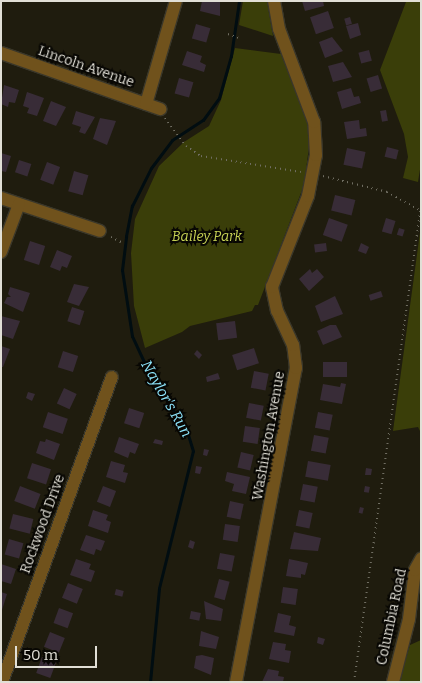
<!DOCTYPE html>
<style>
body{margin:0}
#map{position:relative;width:422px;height:683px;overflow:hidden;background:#1f1c0e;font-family:Bitter,serif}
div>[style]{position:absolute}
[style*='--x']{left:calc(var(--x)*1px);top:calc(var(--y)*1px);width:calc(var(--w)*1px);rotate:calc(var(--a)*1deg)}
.green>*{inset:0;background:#3a3e09}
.stream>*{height:3px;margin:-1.5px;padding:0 1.5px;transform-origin:1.5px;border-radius:1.5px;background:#010d11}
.building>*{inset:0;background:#382c37;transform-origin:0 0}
.path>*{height:2px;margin-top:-1px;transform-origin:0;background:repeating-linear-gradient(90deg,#706e62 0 1px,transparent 0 5px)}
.roads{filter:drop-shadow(1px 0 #3a372a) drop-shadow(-1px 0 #3a372a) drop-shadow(0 1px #3a372a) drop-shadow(0 -1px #3a372a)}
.minor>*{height:12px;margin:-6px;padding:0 6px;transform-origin:6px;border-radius:6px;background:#70521c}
span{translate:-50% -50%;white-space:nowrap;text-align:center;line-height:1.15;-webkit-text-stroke:4px #080703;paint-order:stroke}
.street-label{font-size:14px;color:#e1dfd6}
.park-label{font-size:14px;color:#c6d154;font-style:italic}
.water-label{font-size:15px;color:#8de4fb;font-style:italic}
.frame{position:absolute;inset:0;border:2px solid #e1dfd6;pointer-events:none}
.scale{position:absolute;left:15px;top:646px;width:82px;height:22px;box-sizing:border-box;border:2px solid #e1dfd6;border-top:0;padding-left:6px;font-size:15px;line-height:18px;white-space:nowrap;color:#e1dfd6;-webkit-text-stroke:4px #080703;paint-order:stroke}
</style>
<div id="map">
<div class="green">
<div style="clip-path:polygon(243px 1px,267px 1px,273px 36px,239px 25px)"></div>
<div style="clip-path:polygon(421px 1px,421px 163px,418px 182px,403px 178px,408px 157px,404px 134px,380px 70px,406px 2px)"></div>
<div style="clip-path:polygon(235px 48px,281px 54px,308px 125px,309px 147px,304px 185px,258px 305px,255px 305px,252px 311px,190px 326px,182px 332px,145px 348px,134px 306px,131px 253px,135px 219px,159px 166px,184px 142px,209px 126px,221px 100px)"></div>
<div style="clip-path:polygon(421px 225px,421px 433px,418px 427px,393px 431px)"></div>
<div style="clip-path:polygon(421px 640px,421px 682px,399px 682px,410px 645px)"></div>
</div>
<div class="stream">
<div style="--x:150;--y:682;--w:94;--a:-84.5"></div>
<div style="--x:159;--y:588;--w:141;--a:-76.1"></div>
<div style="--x:193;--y:451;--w:21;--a:-107"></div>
<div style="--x:187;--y:431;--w:65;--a:-123.7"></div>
<div style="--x:151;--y:377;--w:45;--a:-114.9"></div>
<div style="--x:132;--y:336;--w:67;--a:-98.6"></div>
<div style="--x:122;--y:270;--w:34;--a:-83"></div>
<div style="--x:126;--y:236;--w:31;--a:-79"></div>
<div style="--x:132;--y:206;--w:42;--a:-63.4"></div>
<div style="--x:151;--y:168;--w:35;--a:-53"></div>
<div style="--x:172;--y:140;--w:37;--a:-33"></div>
<div style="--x:203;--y:120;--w:27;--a:-54"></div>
<div style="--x:219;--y:98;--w:44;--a:-74.1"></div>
<div style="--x:231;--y:56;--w:56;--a:-81.7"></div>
</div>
<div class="building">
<div style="clip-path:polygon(202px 1px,220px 1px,220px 16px,200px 11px)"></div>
<div style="clip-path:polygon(302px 1px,323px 1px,324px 6px,305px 11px)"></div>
<div style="left:328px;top:11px;width:18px;height:19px;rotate:71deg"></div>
<div style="left:350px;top:17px;width:7px;height:6px;rotate:74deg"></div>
<div style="clip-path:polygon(358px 23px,361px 35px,350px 39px,346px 26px)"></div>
<div style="left:196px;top:24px;width:15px;height:15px;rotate:16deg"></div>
<div style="clip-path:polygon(332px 37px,343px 51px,325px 58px,319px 42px)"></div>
<div style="left:369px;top:50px;width:11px;height:11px;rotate:75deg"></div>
<div style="clip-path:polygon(187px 51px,202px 56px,200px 62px,206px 65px,204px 72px,182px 65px)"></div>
<div style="clip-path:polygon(343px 62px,352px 77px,333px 82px,328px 66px)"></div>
<div style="left:378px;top:75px;width:14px;height:12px;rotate:73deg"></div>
<div style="left:179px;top:78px;width:15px;height:16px;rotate:16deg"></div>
<div style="clip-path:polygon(4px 85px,19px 90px,15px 103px,9px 102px,8px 107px,1px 104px)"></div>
<div style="clip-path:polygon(351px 88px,354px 97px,359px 96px,361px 103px,342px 109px,337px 92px)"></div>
<div style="clip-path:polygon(27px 92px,44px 98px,37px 116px,27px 113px,29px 108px,23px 106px)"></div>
<div style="clip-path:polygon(51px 101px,66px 107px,56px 126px,43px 121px)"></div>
<div style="left:386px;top:110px;width:11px;height:6px;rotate:80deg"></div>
<div style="clip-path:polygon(76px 111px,95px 117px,85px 134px,79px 132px,81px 127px,72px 124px)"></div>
<div style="clip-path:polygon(100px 118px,116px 121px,107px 145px,93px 139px)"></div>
<div style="clip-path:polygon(359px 120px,360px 129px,366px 128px,367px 136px,347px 139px,344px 122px)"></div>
<div style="left:387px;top:147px;width:12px;height:10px;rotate:14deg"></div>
<div style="left:347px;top:148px;width:19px;height:17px;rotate:12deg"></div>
<div style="clip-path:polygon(1px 153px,11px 156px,6px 172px,1px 171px)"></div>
<div style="left:19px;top:160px;width:13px;height:13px;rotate:18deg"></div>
<div style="left:47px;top:162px;width:14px;height:19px;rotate:21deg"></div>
<div style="left:74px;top:171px;width:15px;height:21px;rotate:16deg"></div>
<div style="left:335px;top:195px;width:21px;height:16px;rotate:14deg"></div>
<div style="left:329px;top:218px;width:20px;height:18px;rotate:20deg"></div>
<div style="left:386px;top:218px;width:10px;height:14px;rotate:17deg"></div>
<div style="left:399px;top:228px;width:6px;height:7px;rotate:18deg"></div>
<div style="left:30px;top:241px;width:16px;height:20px;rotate:18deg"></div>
<div style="left:326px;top:243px;width:8px;height:12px;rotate:83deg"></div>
<div style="clip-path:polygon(361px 243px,369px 247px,366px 254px,358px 251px)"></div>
<div style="clip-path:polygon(57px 250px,72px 256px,67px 268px,62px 266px,60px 271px,50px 267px)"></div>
<div style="clip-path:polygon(310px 269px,312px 273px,317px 269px,324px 277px,309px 291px,299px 279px)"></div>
<div style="clip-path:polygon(74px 284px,89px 287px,79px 306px,67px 302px)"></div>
<div style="clip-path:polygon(10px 287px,30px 293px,23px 312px,4px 303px,7px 297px,11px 297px,8px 294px)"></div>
<div style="left:381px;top:291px;width:6px;height:13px;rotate:72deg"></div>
<div style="clip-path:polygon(335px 296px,343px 314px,321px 322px,315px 306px)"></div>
<div style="left:72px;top:307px;width:13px;height:15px;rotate:18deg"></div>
<div style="clip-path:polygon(1px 316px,20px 321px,13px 339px,1px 335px)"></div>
<div style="left:235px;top:321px;width:17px;height:19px;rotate:83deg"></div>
<div style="clip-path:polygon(330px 325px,336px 325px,342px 337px,323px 345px,317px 331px)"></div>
<div style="clip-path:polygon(1px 346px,10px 349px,3px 367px,1px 367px)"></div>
<div style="left:254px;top:348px;width:16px;height:23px;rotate:72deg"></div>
<div style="clip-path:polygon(197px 350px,202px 355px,199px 359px,194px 354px)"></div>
<div style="left:63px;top:351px;width:16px;height:17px;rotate:18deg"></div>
<div style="left:323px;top:362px;width:24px;height:15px"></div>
<div style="left:254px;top:371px;width:15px;height:17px;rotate:11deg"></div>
<div style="clip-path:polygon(218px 373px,220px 379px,207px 382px,206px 377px)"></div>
<div style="clip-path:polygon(341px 383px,346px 384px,342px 404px,320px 400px,323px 384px,340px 387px)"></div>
<div style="left:64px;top:388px;width:14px;height:17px;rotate:25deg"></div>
<div style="clip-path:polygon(28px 392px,35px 394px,32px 401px,26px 398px)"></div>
<div style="left:249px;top:403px;width:15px;height:15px;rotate:11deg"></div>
<div style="left:129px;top:408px;width:16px;height:16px;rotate:18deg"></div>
<div style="left:48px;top:412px;width:21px;height:16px;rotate:19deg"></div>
<div style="left:318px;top:412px;width:15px;height:16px;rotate:11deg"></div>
<div style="left:245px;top:426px;width:15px;height:16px;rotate:8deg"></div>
<div style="left:314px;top:435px;width:15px;height:16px;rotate:11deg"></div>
<div style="clip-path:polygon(119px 437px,139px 444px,135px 454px,130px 452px,128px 458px,114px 452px)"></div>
<div style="clip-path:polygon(46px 439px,60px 444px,54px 460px,36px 453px,40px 441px,45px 442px)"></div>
<div style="clip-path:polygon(155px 439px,163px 441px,162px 445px,153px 443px)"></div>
<div style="clip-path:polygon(204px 449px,209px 450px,207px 456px,203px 455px)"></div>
<div style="left:241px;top:452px;width:13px;height:16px;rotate:13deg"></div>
<div style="clip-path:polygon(111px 461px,125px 465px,123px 472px,128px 473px,125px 483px,106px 477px)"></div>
<div style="left:308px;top:461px;width:23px;height:16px;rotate:10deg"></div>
<div style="left:32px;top:463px;width:20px;height:16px;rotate:18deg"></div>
<div style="clip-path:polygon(196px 466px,202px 467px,200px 474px,195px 473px)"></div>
<div style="clip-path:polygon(366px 468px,372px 469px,371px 475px,365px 475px)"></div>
<div style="clip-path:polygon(227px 472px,250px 477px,246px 494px,232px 491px,234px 484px,225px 481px)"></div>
<div style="left:303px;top:484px;width:15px;height:16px;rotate:11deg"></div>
<div style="left:20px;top:486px;width:22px;height:16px;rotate:21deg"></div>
<div style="left:103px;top:486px;width:14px;height:17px;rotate:21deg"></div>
<div style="left:365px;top:486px;width:5px;height:6px;rotate:11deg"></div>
<div style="left:230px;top:501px;width:14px;height:16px;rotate:12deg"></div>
<div style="left:360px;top:507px;width:4px;height:6px;rotate:14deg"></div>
<div style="clip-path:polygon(93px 510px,108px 515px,106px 520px,111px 522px,108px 533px,88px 526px)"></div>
<div style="left:299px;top:510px;width:14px;height:16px;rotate:12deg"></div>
<div style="left:13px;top:514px;width:21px;height:15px;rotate:14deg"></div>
<div style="left:225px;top:524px;width:15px;height:16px;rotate:8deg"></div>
<div style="clip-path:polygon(294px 532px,321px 538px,318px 551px,290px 549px)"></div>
<div style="clip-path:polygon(86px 535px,105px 541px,101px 551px,96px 549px,94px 555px,80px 550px)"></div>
<div style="left:9px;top:539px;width:15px;height:16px;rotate:16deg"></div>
<div style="clip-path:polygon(190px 540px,195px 542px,193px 549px,188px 547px)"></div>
<div style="left:220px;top:553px;width:15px;height:16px;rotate:11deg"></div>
<div style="clip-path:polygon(76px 559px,91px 564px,89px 569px,95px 571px,91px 582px,70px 575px)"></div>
<div style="clip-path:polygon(289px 559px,308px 563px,305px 575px,301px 574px,301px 578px,286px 576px)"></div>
<div style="clip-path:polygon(1px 564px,16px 569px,11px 584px,1px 581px)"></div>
<div style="left:219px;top:579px;width:11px;height:19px;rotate:15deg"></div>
<div style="left:68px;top:583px;width:16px;height:16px;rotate:22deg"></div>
<div style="left:283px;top:587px;width:15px;height:16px;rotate:8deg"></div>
<div style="left:116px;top:589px;width:8px;height:6px;rotate:14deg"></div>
<div style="clip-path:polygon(1px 592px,7px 594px,2px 610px,1px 610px)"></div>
<div style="clip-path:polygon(204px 601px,223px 609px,221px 621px,206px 619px)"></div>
<div style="left:59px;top:608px;width:15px;height:16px;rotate:20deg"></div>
<div style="left:191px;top:611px;width:10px;height:8px;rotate:11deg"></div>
<div style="clip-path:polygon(278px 613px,291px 616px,289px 625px,296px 627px,294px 636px,274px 632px)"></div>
<div style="clip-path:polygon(201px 631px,219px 637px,216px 649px,199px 646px)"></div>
<div style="left:50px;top:632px;width:16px;height:16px;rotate:22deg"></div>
<div style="clip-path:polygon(318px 637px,325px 639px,323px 645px,317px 643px)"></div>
<div style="clip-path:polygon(273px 642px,286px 644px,285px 650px,291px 651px,289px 663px,269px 659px)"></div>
<div style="clip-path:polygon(202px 655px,214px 658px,211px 675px,194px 668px,196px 656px)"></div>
<div style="left:42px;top:657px;width:15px;height:17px;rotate:20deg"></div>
<div style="clip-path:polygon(268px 669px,279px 671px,278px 676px,284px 677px,283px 682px,262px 682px)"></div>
</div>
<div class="path">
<div style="--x:228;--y:34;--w:12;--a:20"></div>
<div style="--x:165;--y:118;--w:35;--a:53"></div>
<div style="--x:186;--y:146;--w:18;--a:34"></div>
<div style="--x:201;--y:156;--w:101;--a:9.1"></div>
<div style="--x:323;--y:176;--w:66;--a:14"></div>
<div style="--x:387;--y:192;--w:39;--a:29"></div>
<div style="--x:111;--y:237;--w:11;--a:27"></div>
<div style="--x:354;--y:682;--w:480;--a:-82"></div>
</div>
<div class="roads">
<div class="minor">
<div style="--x:1;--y:53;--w:169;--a:19.4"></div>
<div style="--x:146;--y:104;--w:107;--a:-73.8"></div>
<div style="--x:1;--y:198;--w:104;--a:18.4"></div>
<div style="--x:1;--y:252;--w:51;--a:-69.4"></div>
<div style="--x:2;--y:682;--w:324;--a:-70.2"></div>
<div style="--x:236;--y:682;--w:320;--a:-79.2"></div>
<div style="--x:296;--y:368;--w:23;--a:-97"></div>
<div style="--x:293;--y:345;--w:38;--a:-115"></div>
<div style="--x:277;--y:311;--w:25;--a:-102"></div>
<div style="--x:272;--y:287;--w:98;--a:-68.4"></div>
<div style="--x:308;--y:196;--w:42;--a:-79"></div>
<div style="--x:316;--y:155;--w:33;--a:-93"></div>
<div style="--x:314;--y:122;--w:99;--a:-110.6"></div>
<div style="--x:279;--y:29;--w:28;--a:-100"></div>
<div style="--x:393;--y:682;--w:65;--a:-75.7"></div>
<div style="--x:409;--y:619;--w:49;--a:-83"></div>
<div style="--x:415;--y:570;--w:13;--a:-61"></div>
</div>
</div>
<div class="street-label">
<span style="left:86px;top:67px;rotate:19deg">Lincoln Avenue</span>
<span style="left:269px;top:436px;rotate:-80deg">Washington Avenue</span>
<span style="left:43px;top:524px;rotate:-70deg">Rockwood Drive</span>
<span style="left:392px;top:617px;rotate:-78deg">Columbia Road</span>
</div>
<div class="park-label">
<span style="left:207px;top:237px">Bailey Park</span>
</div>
<div class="water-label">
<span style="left:166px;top:399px;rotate:60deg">Naylor's Run</span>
</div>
<div class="frame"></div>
<div class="scale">50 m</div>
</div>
